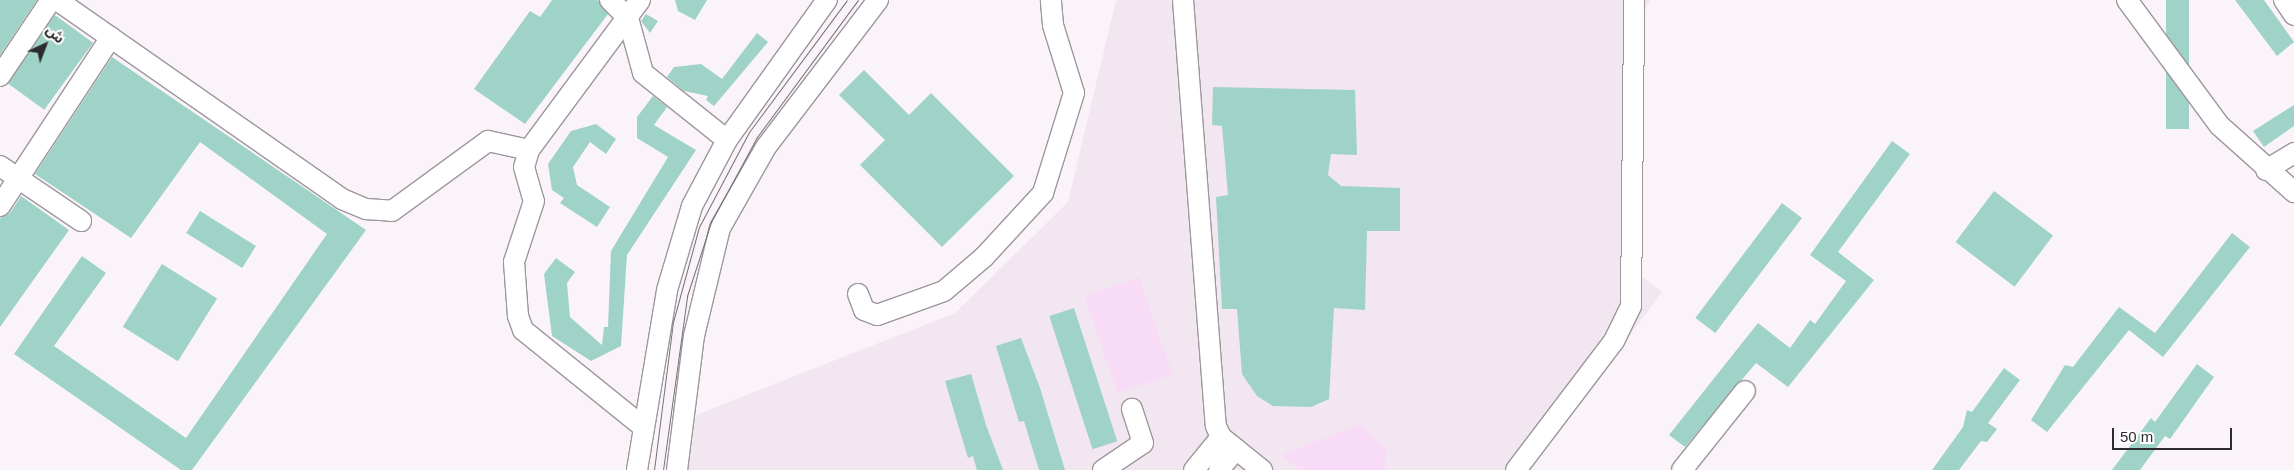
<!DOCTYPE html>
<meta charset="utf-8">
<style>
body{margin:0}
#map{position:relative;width:2294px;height:470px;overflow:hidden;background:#faf4fa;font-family:Helvetica,"Noto Sans Arabic",sans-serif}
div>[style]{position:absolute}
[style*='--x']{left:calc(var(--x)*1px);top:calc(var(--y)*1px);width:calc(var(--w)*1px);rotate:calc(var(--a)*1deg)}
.built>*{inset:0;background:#f2e6f1}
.green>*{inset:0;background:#f8dcf7;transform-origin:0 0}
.building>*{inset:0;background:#9fd3c7;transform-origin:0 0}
.roads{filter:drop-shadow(1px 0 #9d979c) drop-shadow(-1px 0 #9d979c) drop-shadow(0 1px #9d979c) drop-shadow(0 -1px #9d979c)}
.minor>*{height:20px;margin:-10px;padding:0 10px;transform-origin:10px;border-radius:10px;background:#fff}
.tram>*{height:1px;margin:-0.5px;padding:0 0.5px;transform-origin:0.5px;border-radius:0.5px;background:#747074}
span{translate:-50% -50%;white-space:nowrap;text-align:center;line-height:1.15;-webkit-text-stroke:5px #fff;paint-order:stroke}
.north{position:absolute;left:20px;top:20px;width:50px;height:50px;-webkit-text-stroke:4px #fff;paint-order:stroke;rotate:43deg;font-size:14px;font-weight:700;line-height:20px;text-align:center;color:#2d2b2d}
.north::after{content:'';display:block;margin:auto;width:18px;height:22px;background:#2d2b2d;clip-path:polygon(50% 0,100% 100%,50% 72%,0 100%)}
.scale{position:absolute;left:2112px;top:428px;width:120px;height:22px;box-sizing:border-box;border:2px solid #2d2b2d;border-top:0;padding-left:6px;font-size:15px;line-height:18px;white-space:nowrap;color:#2d2b2d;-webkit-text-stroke:4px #fff;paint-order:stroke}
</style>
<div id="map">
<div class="built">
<div style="clip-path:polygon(1116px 0,1651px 0,1644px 11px,1641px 276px,1662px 292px,1530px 470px,688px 470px,696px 415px,955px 313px,1068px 202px)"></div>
</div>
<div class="green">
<div style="left:1139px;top:277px;width:103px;height:58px;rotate:71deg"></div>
<div style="clip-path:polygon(1360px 424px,1387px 449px,1385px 470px,1300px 470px,1281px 455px)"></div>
</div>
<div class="building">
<div style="clip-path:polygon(0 0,37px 0,0 55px)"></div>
<div style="clip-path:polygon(552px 0,598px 0,608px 14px,525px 124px,474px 89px,530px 11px,540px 17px)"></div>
<div style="clip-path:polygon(675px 0,707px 0,695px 20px,678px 11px)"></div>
<div style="left:2166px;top:0;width:23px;height:129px"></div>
<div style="clip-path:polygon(2235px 0,2264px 0,2294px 42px,2277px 56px)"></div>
<div style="clip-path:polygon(646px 14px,658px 21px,650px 33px,641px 21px)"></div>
<div style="left:55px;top:15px;width:47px;height:83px;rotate:36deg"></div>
<div style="clip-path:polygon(757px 33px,768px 42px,714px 106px,706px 100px,708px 96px,684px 91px,667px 77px,674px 67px,701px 64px,722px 79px)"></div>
<div style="clip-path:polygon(112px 57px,366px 230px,192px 470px,181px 470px,14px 354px,82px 256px,106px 273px,54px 346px,186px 438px,327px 234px,200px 142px,131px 238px,35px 174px)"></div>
<div style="clip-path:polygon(864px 70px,909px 115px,931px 93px,1014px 176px,942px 247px,860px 165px,885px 140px,839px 95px)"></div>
<div style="clip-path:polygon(1213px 87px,1355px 90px,1357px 155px,1331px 154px,1328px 175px,1341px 186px,1400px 188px,1400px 231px,1367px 231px,1365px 310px,1334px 308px,1329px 399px,1311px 407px,1273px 406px,1257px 396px,1242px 374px,1237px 309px,1222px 309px,1216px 197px,1228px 195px,1222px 126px,1212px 125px)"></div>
<div style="clip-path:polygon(653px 96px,667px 107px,654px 125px,696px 150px,627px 255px,621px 346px,591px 361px,552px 336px,544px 274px,556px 258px,575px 272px,567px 283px,570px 317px,602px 345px,604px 327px,608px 327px,611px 251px,668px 157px,637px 138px,637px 117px)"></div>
<div style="clip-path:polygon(2294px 105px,2294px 126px,2264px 147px,2253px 131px)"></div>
<div style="clip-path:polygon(596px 124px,616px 139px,606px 154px,590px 142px,573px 167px,577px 185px,610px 207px,597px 227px,560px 203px,564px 198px,552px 190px,548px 164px,571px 131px)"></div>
<div style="clip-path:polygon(1892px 141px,1910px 154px,1838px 252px,1874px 280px,1788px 387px,1756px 363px,1685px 447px,1669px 435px,1758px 323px,1790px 348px,1810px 320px,1815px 324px,1846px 281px,1810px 255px)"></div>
<div style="left:1994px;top:191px;width:74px;height:64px;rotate:37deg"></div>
<div style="clip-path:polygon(21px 196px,69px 230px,0 327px,0 218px,10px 213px)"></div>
<div style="left:1782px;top:203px;width:25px;height:144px;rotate:37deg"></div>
<div style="left:200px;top:211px;width:66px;height:26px;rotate:32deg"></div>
<div style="clip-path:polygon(2232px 233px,2250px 247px,2163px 357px,2129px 330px,2047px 432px,2031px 420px,2065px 365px,2073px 367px,2119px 307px,2155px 333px)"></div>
<div style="left:162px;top:264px;width:65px;height:74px;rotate:32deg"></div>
<div style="left:1074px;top:308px;width:140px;height:26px;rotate:72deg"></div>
<div style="clip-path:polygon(1021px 338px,1040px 388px,1065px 470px,1039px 470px,1024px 421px,1019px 422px,996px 346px)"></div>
<div style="clip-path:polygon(2197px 364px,2214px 377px,2170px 439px,2165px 436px,2140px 470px,2112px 470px,2151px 418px,2155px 422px)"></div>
<div style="clip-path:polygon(2004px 368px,2020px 380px,1988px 423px,1997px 429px,1987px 442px,1981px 441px,1959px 470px,1932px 470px,1963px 427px,1967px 410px,1972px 412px)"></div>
<div style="clip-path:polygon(971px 374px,986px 425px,1003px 470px,977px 470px,973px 456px,968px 458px,945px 381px)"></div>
</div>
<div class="roads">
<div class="minor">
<div style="--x:57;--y:0;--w:348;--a:34.9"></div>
<div style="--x:342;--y:199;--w:26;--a:23"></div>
<div style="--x:366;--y:209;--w:26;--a:4"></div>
<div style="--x:392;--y:211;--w:119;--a:-36.1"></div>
<div style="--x:488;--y:141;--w:42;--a:12.4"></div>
<div style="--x:610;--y:0;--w:25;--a:45"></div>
<div style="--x:628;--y:18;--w:57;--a:74.7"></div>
<div style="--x:643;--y:73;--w:107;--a:38.6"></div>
<div style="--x:640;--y:0;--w:187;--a:126.5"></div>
<div style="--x:529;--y:150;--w:18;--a:106"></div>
<div style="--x:524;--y:167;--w:35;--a:74"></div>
<div style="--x:534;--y:201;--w:64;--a:108.2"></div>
<div style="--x:514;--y:262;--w:54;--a:85.8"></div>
<div style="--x:518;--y:316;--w:15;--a:70"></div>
<div style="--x:523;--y:330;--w:154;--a:38.9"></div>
<div style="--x:1183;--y:0;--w:427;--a:85.6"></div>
<div style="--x:1216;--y:426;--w:12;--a:66"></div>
<div style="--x:1221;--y:437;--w:53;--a:38.8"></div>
<div style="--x:2127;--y:0;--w:155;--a:53.6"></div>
<div style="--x:2219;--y:125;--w:101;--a:41.8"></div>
<div style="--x:2284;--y:0;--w:18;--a:56"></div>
<div style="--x:0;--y:76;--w:92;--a:-56.1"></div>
<div style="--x:0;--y:166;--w:98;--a:34.2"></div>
<div style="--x:2266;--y:170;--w:33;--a:-31"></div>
<div style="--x:0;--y:206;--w:202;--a:-56.7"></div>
<div style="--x:858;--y:294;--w:17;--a:69"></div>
<div style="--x:864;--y:310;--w:14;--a:21"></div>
<div style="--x:877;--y:315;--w:71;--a:-19.7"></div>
<div style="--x:944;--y:291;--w:52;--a:-40.4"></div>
<div style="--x:984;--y:257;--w:87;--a:-47.3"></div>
<div style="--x:1043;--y:193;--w:105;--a:-72.8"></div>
<div style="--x:1074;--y:93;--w:71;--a:-107.2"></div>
<div style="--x:1053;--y:25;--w:25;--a:-95"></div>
<div style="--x:637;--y:470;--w:182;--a:-80.5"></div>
<div style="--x:667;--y:290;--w:88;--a:-73.4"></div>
<div style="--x:692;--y:206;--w:75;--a:-62.1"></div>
<div style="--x:727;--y:140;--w:172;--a:-54.5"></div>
<div style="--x:677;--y:470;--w:135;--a:-82.8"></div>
<div style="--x:694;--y:336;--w:111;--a:-76.5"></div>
<div style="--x:720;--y:228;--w:93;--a:-60.4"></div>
<div style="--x:766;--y:147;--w:185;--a:-52.7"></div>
<div style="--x:1103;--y:470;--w:48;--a:-34"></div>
<div style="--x:1143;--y:443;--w:36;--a:-108"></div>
<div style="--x:1194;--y:470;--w:43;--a:-50.7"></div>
<div style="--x:1219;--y:470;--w:27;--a:-51"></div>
<div style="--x:1516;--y:470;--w:162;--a:-52.8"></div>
<div style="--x:1614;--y:341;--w:39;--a:-64"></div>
<div style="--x:1631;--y:306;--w:306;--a:-89.4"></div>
<div style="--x:1682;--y:470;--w:101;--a:-51.4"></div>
</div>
</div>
<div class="tram">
<div style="--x:654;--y:470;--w:149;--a:-82.7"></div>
<div style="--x:673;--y:322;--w:98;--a:-74.7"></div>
<div style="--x:699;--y:227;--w:107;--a:-62.2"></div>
<div style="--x:749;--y:132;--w:164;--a:-53.4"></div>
<div style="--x:663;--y:470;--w:176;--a:-82.1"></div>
<div style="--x:687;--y:296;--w:78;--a:-72"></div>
<div style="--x:711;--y:222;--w:97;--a:-61.6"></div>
<div style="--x:757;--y:137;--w:170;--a:-53.6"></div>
</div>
<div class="north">ش</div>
<div class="scale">50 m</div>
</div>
